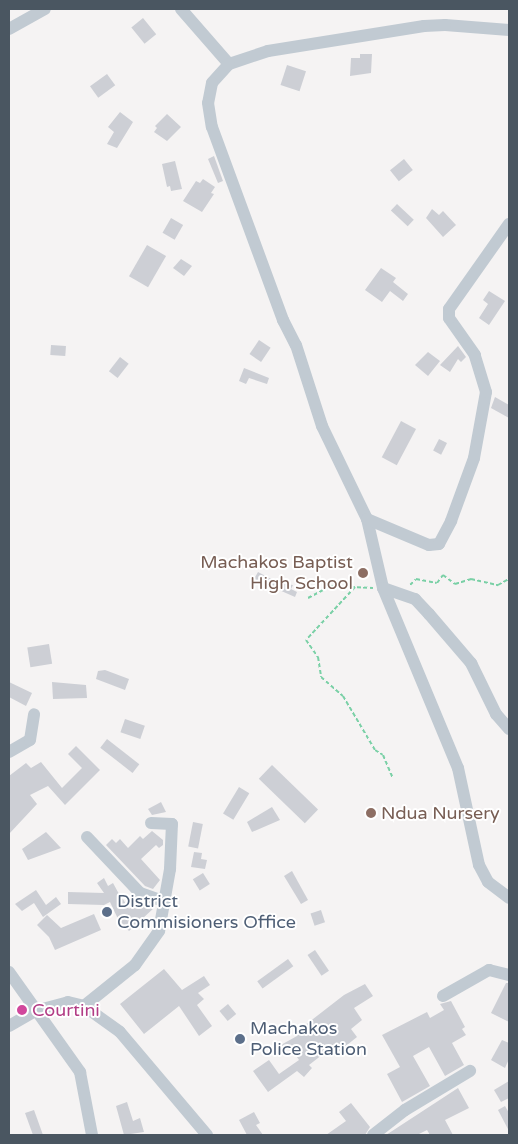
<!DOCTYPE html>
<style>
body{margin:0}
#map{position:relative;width:518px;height:1144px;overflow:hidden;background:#f5f3f3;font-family:"Varela Round",sans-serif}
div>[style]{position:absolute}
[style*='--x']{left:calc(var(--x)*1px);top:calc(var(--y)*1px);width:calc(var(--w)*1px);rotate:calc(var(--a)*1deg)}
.building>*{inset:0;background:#cdcfd5;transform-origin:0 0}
.path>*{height:2px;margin-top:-1px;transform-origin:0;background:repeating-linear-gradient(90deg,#7ad0a6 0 4px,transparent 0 6.5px)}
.minor>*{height:12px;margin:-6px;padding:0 6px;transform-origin:6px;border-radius:6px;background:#c1cad2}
.dots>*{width:14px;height:14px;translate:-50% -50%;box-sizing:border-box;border:2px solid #fff;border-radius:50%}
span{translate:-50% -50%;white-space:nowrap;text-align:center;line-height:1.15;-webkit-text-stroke:4px #fff;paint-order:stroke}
.education-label{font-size:18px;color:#785e54}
.right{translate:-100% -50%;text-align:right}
.left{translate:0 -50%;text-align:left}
.service-label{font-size:18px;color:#4e5e75}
.hotel-label{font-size:18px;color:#b23c85}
.frame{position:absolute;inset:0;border:10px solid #4a5661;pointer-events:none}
</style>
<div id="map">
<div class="building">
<div style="left:143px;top:18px;width:21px;height:15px;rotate:51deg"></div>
<div style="clip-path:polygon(360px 54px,372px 54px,371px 73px,350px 76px,351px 58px,360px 58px)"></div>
<div style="left:287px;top:65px;width:20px;height:21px;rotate:18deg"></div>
<div style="left:107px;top:74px;width:14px;height:21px;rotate:54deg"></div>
<div style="clip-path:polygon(120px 112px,133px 122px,117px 148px,107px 144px,114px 132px,108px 127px)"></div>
<div style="clip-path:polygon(167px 114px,181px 127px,167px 141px,154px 132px,157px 128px,155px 126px)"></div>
<div style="clip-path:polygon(214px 156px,223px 181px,218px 183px,208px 159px)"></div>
<div style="left:404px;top:159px;width:14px;height:18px;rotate:51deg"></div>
<div style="clip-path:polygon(175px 161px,182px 189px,171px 191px,170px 186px,167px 187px,162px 164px)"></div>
<div style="clip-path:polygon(203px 179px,215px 187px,211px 193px,214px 194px,202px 212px,183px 201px,196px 181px,200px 183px)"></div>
<div style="left:397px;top:204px;width:23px;height:9px;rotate:43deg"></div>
<div style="clip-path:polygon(432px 209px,439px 215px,443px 211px,456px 225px,443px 237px,426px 218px)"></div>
<div style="left:171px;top:218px;width:14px;height:17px;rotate:30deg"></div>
<div style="left:147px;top:245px;width:22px;height:36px;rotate:30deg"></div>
<div style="clip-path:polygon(181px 259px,192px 266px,184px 276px,173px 268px)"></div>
<div style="clip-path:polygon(381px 268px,396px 278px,393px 282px,408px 294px,403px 301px,390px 291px,382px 302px,365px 290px)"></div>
<div style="clip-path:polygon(489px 291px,505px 301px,489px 325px,479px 318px,488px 304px,483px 300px)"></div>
<div style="left:259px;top:340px;width:14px;height:17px;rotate:34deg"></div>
<div style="left:51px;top:345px;width:15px;height:10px;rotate:4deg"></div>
<div style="clip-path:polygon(458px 346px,466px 357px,461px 362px,458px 359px,450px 372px,440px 365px)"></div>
<div style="clip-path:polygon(428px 352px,440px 361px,428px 376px,415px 365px)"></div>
<div style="left:120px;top:357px;width:11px;height:18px;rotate:38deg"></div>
<div style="clip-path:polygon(244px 368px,269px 378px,267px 384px,249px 378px,246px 384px,239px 381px)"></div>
<div style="clip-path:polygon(495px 397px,509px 405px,509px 418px,491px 408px)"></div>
<div style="left:401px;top:421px;width:17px;height:41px;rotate:28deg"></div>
<div style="left:439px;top:439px;width:9px;height:13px;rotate:27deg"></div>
<div style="clip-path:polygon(258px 572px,279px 583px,293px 585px,291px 589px,297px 592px,295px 597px,254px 579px)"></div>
<div style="left:49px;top:644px;width:20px;height:22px;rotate:81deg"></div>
<div style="clip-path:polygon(105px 670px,129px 679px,125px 690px,96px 679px,98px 671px)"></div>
<div style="clip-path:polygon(9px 682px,32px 693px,26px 706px,9px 697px)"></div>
<div style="clip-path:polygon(52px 682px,86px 685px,87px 698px,53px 699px)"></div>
<div style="left:125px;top:719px;width:21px;height:14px;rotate:19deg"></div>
<div style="left:107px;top:739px;width:41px;height:11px;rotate:38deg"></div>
<div style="clip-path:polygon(76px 746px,100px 770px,65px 805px,48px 786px,30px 795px,37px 804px,9px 834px,9px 776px,26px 763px,31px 768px,41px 762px,62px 788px,82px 768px,68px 754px)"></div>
<div style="left:272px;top:765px;width:64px;height:19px;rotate:44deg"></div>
<div style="left:239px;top:787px;width:12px;height:31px;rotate:31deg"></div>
<div style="clip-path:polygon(161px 802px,166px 812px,152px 815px,148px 809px)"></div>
<div style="clip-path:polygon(272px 807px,280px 820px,252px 832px,247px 822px)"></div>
<div style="left:193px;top:822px;width:10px;height:25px;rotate:11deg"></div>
<div style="clip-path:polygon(152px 831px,163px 840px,163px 845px,159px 848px,156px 845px,141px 859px,160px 880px,153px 889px,145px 886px,106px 845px,112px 839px,116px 843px,120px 839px,128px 848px,140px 836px,143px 839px)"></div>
<div style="clip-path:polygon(46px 832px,61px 848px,28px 860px,22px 849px)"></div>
<div style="clip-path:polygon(194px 852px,202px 853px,201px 859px,207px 860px,205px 869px,191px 867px)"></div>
<div style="clip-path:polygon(292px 871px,308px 900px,301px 904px,284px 876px)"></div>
<div style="left:203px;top:873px;width:13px;height:12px;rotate:58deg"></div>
<div style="clip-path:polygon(104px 878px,108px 886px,113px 883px,119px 894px,125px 894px,121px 896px,129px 909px,137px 901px,155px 907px,129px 931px,118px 919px,110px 902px,104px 905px,68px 904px,68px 892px,104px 893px,97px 883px)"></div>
<div style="clip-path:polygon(36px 890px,46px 905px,56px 897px,61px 904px,43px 917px,34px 903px,22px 911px,15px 904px)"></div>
<div style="left:321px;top:910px;width:13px;height:11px;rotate:72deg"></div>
<div style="clip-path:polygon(94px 914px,101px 930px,55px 950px,49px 937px,37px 925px,47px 915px,61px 928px)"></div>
<div style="left:315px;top:950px;width:25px;height:9px;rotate:56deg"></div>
<div style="left:288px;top:959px;width:9px;height:38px;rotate:54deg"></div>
<div style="clip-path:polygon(164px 969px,182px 990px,204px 976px,210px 985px,198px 993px,204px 999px,197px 1005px,212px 1026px,199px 1036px,179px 1006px,144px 1034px,120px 1004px)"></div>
<div style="clip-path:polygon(506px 983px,509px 983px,509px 1022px,491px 1013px)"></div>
<div style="clip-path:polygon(365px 984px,373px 996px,354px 1008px,362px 1020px,351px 1029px,357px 1037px,332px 1057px,327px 1051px,309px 1065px,312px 1068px,304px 1077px,297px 1071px,268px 1092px,253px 1071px,269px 1060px,279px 1074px,299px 1060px,291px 1048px,279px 1046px,297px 1036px,295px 1033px,344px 995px)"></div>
<div style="clip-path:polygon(451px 1001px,465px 1027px,462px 1029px,466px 1035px,452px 1043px,464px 1065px,445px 1076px,429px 1047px,413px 1056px,430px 1086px,402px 1102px,387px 1074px,400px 1067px,382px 1035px,427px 1012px,430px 1018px,444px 1010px,440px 1004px)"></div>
<div style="left:228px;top:1004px;width:13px;height:11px;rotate:51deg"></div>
<div style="clip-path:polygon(502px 1040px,509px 1043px,509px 1059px,505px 1068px,491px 1060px)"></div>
<div style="clip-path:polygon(509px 1081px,509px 1098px,501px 1102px,494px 1090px)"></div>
<div style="clip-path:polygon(458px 1088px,469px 1108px,445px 1120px,453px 1135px,430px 1135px,427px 1130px,417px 1135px,386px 1135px)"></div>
<div style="clip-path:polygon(127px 1102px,133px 1121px,140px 1118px,144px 1132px,124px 1135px,116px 1106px)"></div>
<div style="clip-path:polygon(351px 1103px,370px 1127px,365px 1135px,326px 1135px,346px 1121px,339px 1112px)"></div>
<div style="clip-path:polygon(505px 1106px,509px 1113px,509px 1131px,498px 1110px)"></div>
<div style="clip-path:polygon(34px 1110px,43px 1135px,33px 1135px,25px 1113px)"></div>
<div style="clip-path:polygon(254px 1112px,260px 1123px,256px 1125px,263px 1135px,247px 1135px,239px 1120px)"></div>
</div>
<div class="path">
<div style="--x:410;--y:585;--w:8;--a:-45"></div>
<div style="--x:416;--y:579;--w:21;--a:11"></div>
<div style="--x:437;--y:583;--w:10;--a:-53"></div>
<div style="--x:443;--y:575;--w:15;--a:37"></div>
<div style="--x:455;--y:584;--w:17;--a:-17"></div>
<div style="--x:471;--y:579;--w:28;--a:13"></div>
<div style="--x:498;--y:585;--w:13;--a:-29"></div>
<div style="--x:355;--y:587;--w:72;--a:132.8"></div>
<div style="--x:306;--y:640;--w:21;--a:55"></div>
<div style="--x:318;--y:657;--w:20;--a:81"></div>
<div style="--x:321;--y:677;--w:29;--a:41"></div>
<div style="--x:343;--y:696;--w:63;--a:59.3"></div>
<div style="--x:375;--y:750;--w:9;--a:32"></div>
<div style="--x:383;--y:755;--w:25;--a:67"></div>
<div style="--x:308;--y:598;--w:26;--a:-28"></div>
<div style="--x:331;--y:586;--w:42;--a:2.7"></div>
</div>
<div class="minor">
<div style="--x:181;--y:9;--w:73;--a:48.9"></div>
<div style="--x:9;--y:29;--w:41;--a:-29.1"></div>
<div style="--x:509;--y:30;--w:64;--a:-175.5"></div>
<div style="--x:445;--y:25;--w:21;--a:177"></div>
<div style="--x:424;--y:26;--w:158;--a:170.9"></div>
<div style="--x:268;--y:51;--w:41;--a:161.6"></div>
<div style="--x:229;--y:64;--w:25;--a:132"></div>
<div style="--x:212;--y:83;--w:20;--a:101"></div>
<div style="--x:208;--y:103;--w:24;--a:81"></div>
<div style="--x:212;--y:127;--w:206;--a:69.8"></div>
<div style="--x:283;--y:320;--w:28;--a:63"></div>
<div style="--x:296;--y:345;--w:85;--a:72.2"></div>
<div style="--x:322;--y:426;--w:103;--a:64.2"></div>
<div style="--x:367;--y:519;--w:71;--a:76.9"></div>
<div style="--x:383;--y:588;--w:195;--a:67.4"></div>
<div style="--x:458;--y:768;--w:99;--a:77.8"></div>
<div style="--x:479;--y:865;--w:19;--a:62"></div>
<div style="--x:488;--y:882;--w:26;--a:37"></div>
<div style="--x:367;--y:519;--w:67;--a:22.8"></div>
<div style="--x:429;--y:545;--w:10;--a:-6"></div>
<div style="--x:439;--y:544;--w:26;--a:-62"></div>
<div style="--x:451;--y:521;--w:67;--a:-69.9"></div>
<div style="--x:474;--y:458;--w:67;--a:-79.7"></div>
<div style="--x:486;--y:392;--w:39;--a:-107"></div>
<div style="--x:475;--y:355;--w:45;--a:-125.1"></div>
<div style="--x:449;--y:318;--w:9;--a:-90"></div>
<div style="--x:449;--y:309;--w:104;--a:-54.8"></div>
<div style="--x:383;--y:588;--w:34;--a:19"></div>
<div style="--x:415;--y:599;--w:21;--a:47"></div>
<div style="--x:429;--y:614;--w:65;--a:49.4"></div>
<div style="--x:471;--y:663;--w:57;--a:63.9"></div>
<div style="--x:496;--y:714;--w:20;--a:49"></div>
<div style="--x:9;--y:752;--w:24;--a:-30"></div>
<div style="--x:30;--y:740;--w:26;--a:-81"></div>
<div style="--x:87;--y:837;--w:77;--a:46.6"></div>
<div style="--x:140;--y:893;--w:24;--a:19"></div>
<div style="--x:9;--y:972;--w:123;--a:54.6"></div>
<div style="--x:80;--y:1072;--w:64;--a:79.2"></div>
<div style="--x:443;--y:996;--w:53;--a:-29.5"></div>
<div style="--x:489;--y:970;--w:21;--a:14"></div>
<div style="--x:84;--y:1006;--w:65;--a:-38.8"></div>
<div style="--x:135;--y:965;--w:42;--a:-54.8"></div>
<div style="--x:159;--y:931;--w:63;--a:-79.9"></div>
<div style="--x:170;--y:869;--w:45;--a:-87.5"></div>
<div style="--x:172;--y:824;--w:21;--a:-177"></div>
<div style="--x:9;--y:1026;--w:30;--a:-30"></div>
<div style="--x:35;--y:1011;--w:34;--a:-15"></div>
<div style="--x:68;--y:1002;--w:16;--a:14"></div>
<div style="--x:84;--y:1006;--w:44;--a:35.8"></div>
<div style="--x:120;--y:1032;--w:135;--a:49.8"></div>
<div style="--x:373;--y:1135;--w:41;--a:-38"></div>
<div style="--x:405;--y:1110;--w:76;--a:-31"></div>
</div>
<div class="dots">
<div style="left:363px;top:573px;background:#8d6e63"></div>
<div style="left:371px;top:813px;background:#8d6e63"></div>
<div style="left:107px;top:912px;background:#5c6f8a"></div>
<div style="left:22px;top:1010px;background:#d1479c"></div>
<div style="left:240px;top:1039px;background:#5c6f8a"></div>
</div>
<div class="education-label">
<span class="right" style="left:353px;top:573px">Machakos Baptist<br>High School</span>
<span class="left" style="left:381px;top:813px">Ndua Nursery</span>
</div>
<div class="service-label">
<span class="left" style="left:117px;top:912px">District<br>Commisioners Office</span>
<span class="left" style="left:250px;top:1039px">Machakos<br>Police Station</span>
</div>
<div class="hotel-label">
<span class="left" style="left:32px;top:1010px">Courtini</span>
</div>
<div class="frame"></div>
</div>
